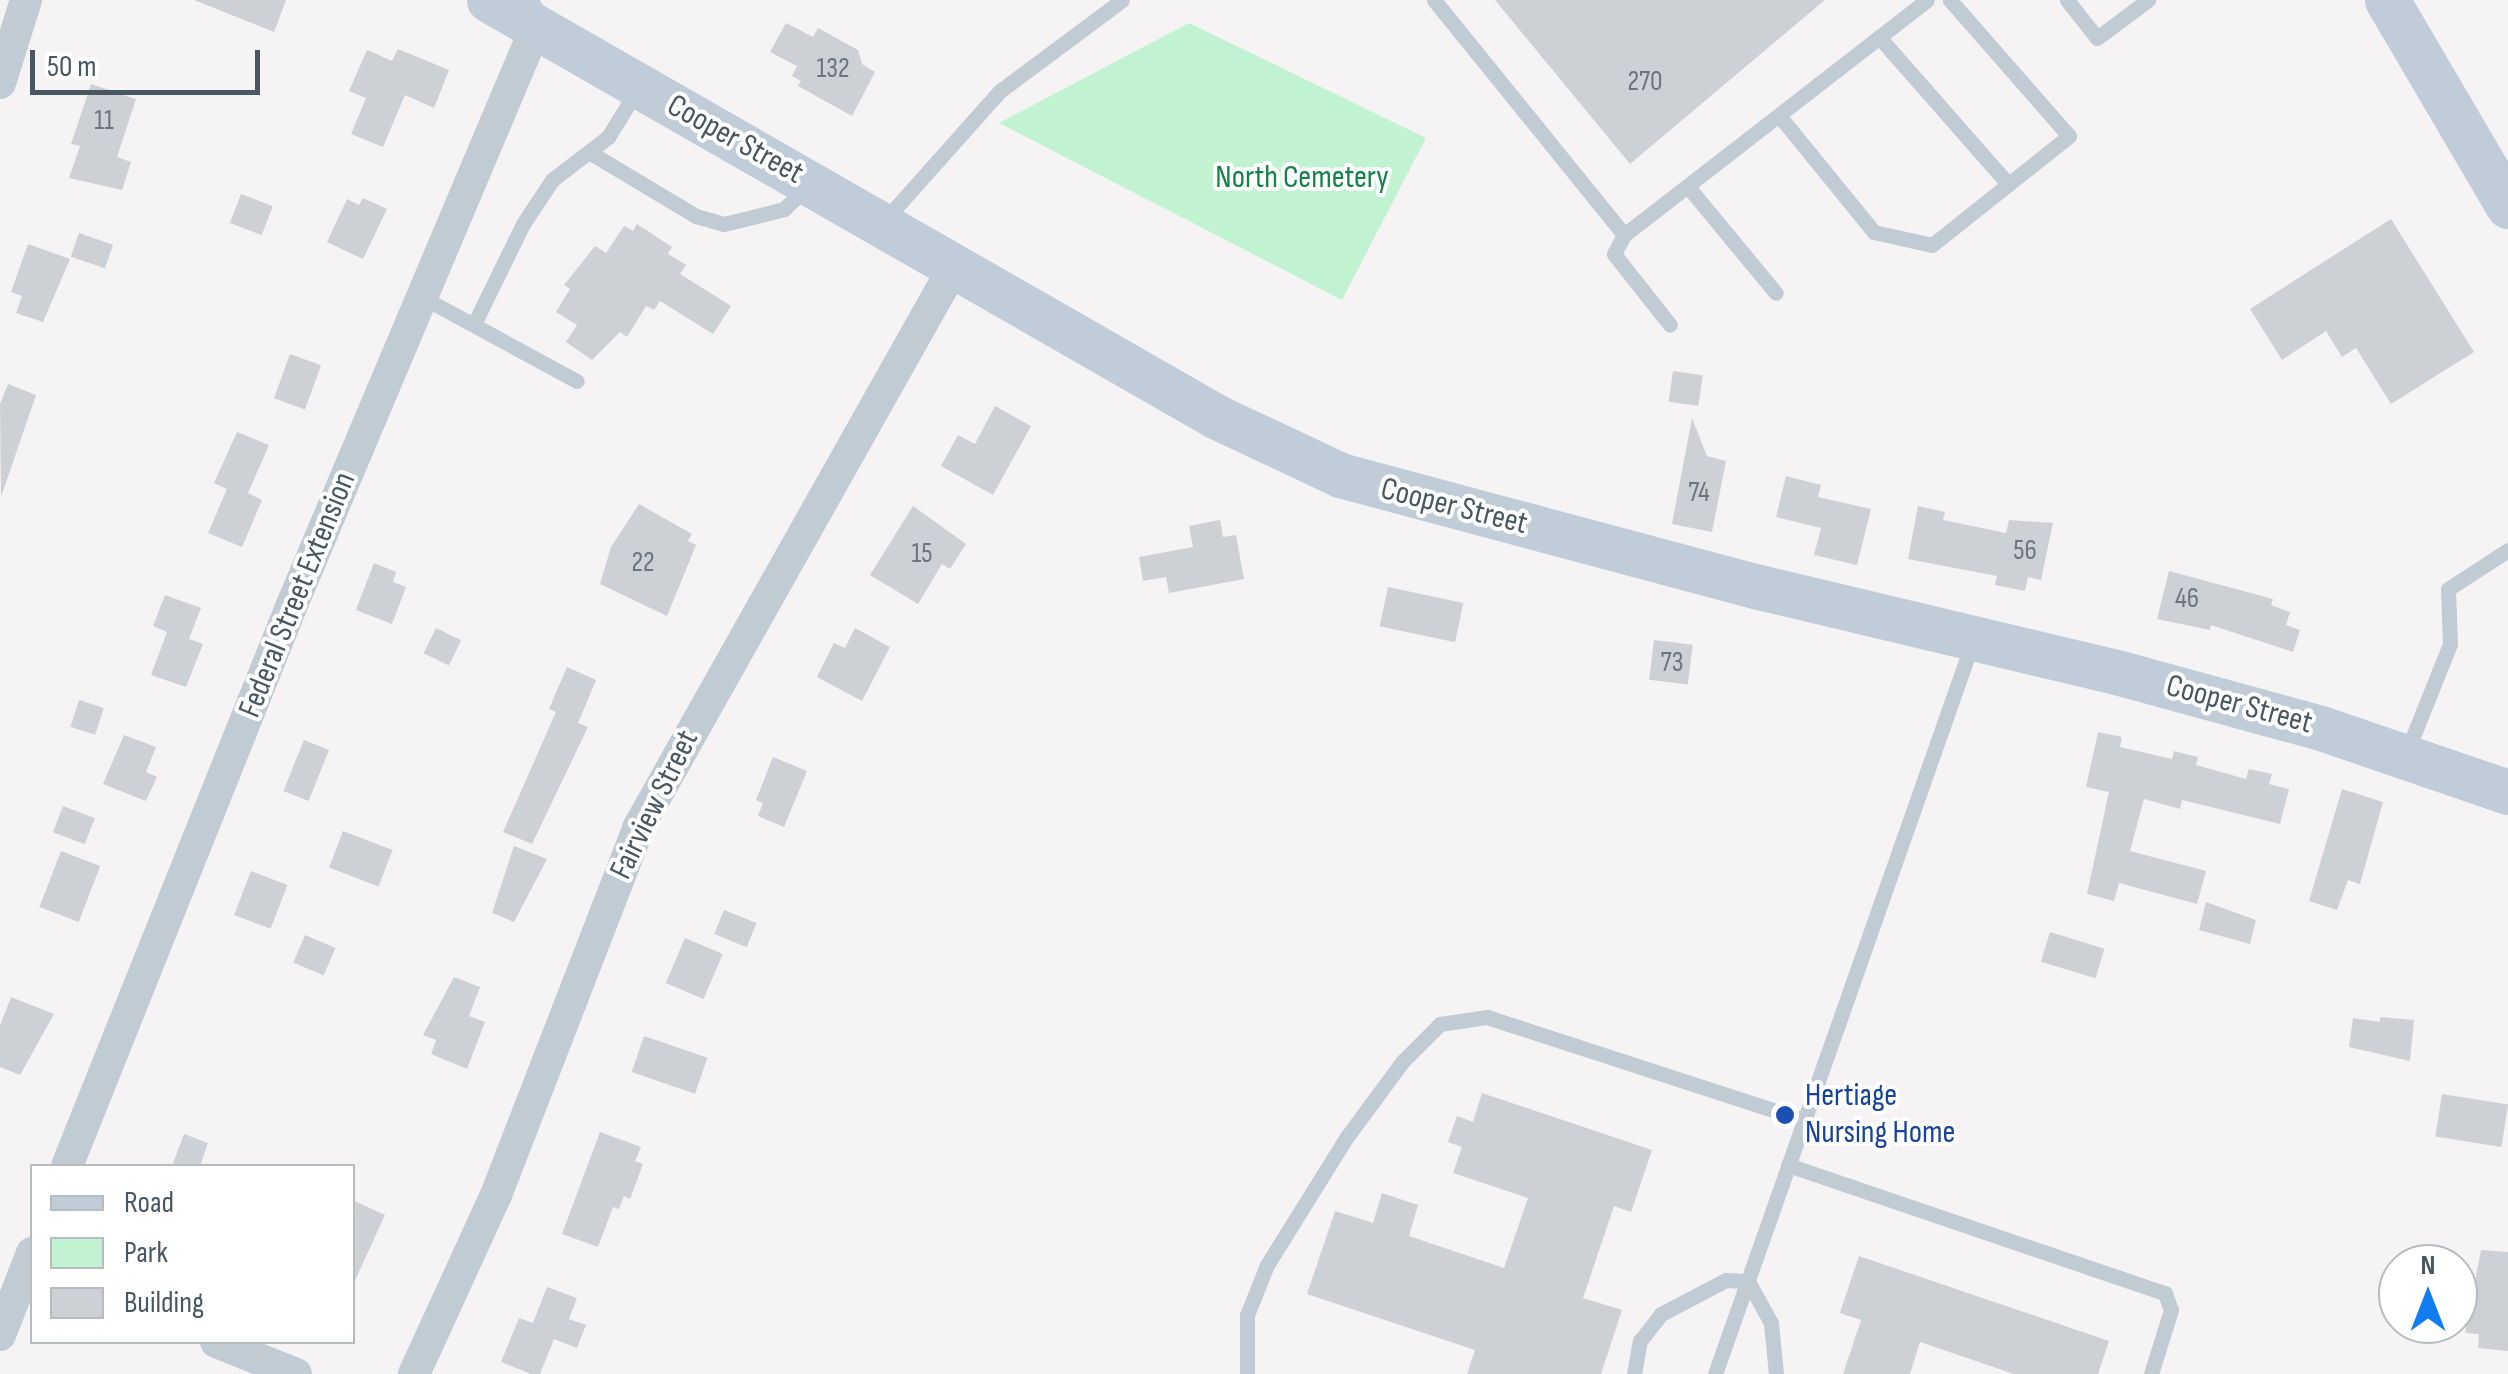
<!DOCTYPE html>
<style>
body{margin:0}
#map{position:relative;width:2508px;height:1374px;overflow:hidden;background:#f5f3f3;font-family:"Sofia Sans Condensed",sans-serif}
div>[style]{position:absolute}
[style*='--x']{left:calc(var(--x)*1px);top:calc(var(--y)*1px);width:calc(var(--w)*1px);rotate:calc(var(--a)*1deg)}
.green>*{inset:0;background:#c1f3d2}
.building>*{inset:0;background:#cdd0d5;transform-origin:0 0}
.lane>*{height:15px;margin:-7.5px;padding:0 7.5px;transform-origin:7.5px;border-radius:7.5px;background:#c0cbd3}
.street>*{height:32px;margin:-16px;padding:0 16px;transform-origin:16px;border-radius:16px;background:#c0cbd3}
.secondary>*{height:45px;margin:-22.5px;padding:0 22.5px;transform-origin:22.5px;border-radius:22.5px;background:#c0ccd7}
.dots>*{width:28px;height:28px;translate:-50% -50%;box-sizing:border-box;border:5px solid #fff;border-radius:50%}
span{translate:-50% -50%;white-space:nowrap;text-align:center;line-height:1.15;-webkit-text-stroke:8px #fff;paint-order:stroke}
.number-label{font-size:28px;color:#6a757f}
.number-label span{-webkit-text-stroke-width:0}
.street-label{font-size:32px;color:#495762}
.park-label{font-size:32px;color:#138446}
.transit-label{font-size:32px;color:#164399}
.left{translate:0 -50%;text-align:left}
.legend{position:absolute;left:30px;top:1164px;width:325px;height:180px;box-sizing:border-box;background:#fff;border:2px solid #b6bcc0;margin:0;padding:12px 18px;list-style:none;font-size:30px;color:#495762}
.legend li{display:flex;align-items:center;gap:20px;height:50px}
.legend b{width:50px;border:2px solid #b6bcc0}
.north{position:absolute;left:2378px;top:1244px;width:100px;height:100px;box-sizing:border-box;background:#fff;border:2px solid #b6bcc0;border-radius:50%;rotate:0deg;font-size:28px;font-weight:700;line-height:40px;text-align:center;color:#495762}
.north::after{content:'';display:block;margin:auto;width:35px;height:45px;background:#127df0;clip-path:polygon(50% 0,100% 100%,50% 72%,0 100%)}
.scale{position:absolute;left:30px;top:50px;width:230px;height:45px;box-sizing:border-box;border:5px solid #495762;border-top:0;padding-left:12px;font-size:30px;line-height:35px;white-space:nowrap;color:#495762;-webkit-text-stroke:8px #fff;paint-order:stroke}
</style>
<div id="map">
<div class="green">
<div style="clip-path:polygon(1189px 23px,1426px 138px,1342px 300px,999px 123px)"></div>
</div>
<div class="building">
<div style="clip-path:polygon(194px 0,286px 0,274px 32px)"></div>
<div style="clip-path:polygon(1495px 0,1825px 0,1630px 164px)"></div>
<div style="clip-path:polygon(786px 23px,813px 37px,818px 28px,858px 50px,862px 64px,875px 72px,852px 116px,798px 86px,801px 81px,792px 76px,797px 66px,770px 52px)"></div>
<div style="clip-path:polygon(398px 49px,449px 70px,434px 108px,405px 95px,383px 147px,351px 134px,366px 98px,349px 91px,367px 50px,392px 61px)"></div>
<div style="clip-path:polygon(91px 84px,136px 99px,117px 157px,131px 162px,122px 190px,69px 178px,80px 146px,71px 144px)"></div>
<div style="left:241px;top:194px;width:34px;height:31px;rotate:21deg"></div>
<div style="clip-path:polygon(363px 198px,387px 209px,363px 259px,327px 242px,347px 199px,359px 205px)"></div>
<div style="clip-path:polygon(2391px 219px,2474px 352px,2391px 404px,2356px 348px,2342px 357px,2326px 331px,2282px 360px,2250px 309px)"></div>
<div style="clip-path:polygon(637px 224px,672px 247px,668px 254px,686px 265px,680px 274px,731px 306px,713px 334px,660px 301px,654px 310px,646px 306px,627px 337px,620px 332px,592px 360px,566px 342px,577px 325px,556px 312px,570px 289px,564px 285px,595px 246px,606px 253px,624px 226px,633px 231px)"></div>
<div style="left:79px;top:233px;width:36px;height:25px;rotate:19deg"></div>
<div style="clip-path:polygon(28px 244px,70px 259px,43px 322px,16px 313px,22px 296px,11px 292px)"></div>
<div style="left:290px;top:354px;width:33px;height:47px;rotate:20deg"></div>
<div style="left:1673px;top:371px;width:30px;height:31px;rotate:8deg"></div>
<div style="clip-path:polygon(8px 384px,36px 395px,1px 497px,0 404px)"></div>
<div style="clip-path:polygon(995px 406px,1031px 426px,993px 495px,941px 466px,958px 435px,975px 444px)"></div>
<div style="clip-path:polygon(1692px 418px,1707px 456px,1726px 461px,1712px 532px,1672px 524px)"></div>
<div style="clip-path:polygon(237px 432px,269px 445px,248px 493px,262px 500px,242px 547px,208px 533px,227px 489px,214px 483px)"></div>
<div style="clip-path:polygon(1786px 476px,1821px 485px,1818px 497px,1871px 509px,1857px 565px,1814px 555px,1821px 528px,1776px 517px)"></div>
<div style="clip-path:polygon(639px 504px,692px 534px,688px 541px,696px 545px,667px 616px,600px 584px,611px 547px)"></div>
<div style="clip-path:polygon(913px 506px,966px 544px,950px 569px,942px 564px,918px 604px,870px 575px)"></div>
<div style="clip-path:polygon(1918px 506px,1945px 512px,1943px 520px,2006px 533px,2009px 520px,2053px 523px,2041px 580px,2028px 577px,2025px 591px,1995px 585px,1997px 576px,1908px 559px)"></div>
<div style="clip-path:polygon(1220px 520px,1223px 537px,1236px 535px,1244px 579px,1169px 593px,1166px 577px,1143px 581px,1139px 557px,1193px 547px,1189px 526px)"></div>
<div style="clip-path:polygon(374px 563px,396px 572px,393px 582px,406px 587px,392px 624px,356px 610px)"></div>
<div style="clip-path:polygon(2169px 571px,2273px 599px,2271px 605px,2290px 612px,2286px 625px,2300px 630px,2293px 652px,2211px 625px,2210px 630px,2157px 619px)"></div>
<div style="left:1388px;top:587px;width:77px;height:40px;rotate:12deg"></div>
<div style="clip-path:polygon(165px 595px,201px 608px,189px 639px,203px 644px,186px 687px,151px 675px,167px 632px,153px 626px)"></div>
<div style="left:436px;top:628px;width:28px;height:28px;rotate:26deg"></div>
<div style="clip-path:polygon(855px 628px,890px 647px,862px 701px,817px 677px,834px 643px,845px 648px)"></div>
<div style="left:1654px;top:640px;width:39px;height:40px;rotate:7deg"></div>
<div style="clip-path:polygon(567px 667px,596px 680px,578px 723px,588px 727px,532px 844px,503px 832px,556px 712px,549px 709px)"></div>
<div style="left:79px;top:700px;width:26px;height:28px;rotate:18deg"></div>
<div style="clip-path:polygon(2098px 732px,2122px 737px,2120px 747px,2172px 759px,2174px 751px,2198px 757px,2196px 765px,2246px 779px,2249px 769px,2272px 774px,2269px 784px,2289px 789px,2280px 824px,2182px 800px,2180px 809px,2144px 799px,2130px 851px,2206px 871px,2197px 904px,2119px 883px,2114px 901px,2087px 894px,2109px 792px,2086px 787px)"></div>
<div style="clip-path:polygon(124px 735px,156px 747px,146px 772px,157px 777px,146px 801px,103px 784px)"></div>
<div style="left:304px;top:740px;width:27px;height:55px;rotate:22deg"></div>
<div style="clip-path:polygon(773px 757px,807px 771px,784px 827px,758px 816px,763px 803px,756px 800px)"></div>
<div style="clip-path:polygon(2342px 789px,2383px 802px,2360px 884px,2348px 880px,2337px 910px,2309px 901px)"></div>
<div style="left:63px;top:806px;width:34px;height:28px;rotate:21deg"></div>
<div style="left:343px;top:831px;width:53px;height:39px;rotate:21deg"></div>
<div style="clip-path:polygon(514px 846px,547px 859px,514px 922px,492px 913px)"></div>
<div style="left:61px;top:851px;width:42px;height:60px;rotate:21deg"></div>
<div style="left:251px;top:871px;width:39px;height:47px;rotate:21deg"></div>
<div style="clip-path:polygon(2206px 902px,2256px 920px,2250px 944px,2199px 930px)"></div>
<div style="left:724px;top:910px;width:35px;height:26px;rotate:22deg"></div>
<div style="left:2050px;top:932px;width:57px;height:31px;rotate:17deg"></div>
<div style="left:305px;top:935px;width:33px;height:30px;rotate:23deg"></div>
<div style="left:685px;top:938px;width:41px;height:49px;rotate:23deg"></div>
<div style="clip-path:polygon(454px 977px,480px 987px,469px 1016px,485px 1022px,467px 1069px,431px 1054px,436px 1040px,423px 1035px)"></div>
<div style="clip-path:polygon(11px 997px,54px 1014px,20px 1075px,0 1067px,0 1026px)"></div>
<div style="clip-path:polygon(2380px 1017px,2414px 1020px,2410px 1061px,2349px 1047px,2353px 1018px,2380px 1022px)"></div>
<div style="left:644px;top:1036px;width:67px;height:38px;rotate:19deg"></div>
<div style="clip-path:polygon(1482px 1093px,1652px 1150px,1631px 1212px,1614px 1206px,1583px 1298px,1622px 1310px,1601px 1374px,1467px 1374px,1475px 1350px,1307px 1294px,1335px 1211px,1373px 1223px,1382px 1193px,1418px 1205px,1409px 1236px,1504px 1268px,1528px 1198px,1453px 1173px,1462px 1147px,1448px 1142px,1457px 1116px,1473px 1122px)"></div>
<div style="left:2442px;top:1094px;width:67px;height:43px;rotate:9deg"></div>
<div style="clip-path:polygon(600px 1132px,641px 1147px,635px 1161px,643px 1164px,630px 1199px,624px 1196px,619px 1209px,613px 1207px,598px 1247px,562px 1234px)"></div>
<div style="clip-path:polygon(184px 1134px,208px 1143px,200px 1166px,172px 1166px)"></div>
<div style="clip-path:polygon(352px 1200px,385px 1215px,352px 1287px)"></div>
<div style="clip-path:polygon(2481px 1250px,2508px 1252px,2508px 1351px,2478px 1348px,2479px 1334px,2465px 1333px)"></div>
<div style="clip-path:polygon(1859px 1256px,2109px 1341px,2098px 1374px,2014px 1374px,1920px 1342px,1910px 1374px,1843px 1374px,1861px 1320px,1840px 1313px)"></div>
<div style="clip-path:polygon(547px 1287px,577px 1298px,569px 1319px,586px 1325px,577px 1348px,554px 1339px,540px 1374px,531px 1374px,501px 1362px,519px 1318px,533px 1323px)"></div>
</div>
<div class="lane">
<div style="--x:1434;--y:0;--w:302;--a:51"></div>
<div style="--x:1624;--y:235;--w:383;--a:-37.8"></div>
<div style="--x:2067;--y:0;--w:48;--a:51.7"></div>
<div style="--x:2097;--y:38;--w:64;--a:-36.7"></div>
<div style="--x:1879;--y:37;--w:196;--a:48.7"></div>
<div style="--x:1781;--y:118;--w:147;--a:50.8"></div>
<div style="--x:1874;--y:232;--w:59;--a:12.6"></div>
<div style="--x:1932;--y:245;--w:175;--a:-38.5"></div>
<div style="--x:2069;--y:136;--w:181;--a:-131.2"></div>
<div style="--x:589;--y:152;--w:125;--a:30.9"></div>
<div style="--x:696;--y:216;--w:29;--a:16"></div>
<div style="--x:724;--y:224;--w:62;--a:-14"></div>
<div style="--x:784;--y:209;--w:30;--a:-44"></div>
<div style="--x:1689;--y:188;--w:136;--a:50.4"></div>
<div style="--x:884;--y:221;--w:174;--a:-48.3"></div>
<div style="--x:1000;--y:91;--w:152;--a:-36.7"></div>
<div style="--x:1624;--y:235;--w:21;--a:118"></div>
<div style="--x:1614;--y:254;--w:90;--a:51.7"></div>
<div style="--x:422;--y:297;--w:176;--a:28.5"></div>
<div style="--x:474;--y:324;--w:111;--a:-63.9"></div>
<div style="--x:523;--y:224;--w:53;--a:-56.6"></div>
<div style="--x:552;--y:180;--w:71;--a:-37.5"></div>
<div style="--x:608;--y:137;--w:55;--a:-58.3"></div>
<div style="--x:2406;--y:754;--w:118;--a:-68.2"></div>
<div style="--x:2450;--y:644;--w:55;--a:-92.1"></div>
<div style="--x:2448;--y:589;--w:72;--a:-33"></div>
<div style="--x:1788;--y:1165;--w:398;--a:18.8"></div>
<div style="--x:2165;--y:1293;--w:18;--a:71"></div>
<div style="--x:2171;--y:1310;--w:67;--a:107.4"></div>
<div style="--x:1247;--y:1374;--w:59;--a:-90"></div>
<div style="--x:1247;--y:1315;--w:54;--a:-68.2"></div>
<div style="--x:1267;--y:1265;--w:150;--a:-58.1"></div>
<div style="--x:1346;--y:1138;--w:96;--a:-53.5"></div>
<div style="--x:1403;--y:1061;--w:52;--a:-45"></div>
<div style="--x:1440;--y:1024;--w:48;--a:-8.5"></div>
<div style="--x:1487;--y:1017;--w:333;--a:18"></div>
<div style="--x:1634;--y:1374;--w:34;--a:-80"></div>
<div style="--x:1640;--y:1341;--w:34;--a:-52"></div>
<div style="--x:1661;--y:1314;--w:73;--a:-27.6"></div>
<div style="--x:1726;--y:1280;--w:22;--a:3"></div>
<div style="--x:1748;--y:1281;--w:48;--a:61.3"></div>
<div style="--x:1771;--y:1323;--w:51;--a:84.4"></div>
<div style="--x:1715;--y:1374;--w:774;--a:-70.61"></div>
</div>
<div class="street">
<div style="--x:0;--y:83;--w:87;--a:-72.6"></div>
<div style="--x:67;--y:1166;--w:602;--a:-68.16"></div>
<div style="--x:291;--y:607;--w:630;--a:-67.1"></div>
<div style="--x:536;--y:27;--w:18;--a:-117"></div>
<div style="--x:0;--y:1335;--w:88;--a:-68.7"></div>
<div style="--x:216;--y:1342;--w:86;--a:21.8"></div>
<div style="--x:414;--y:1374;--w:197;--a:-65.4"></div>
<div style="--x:496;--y:1195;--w:394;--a:-68.8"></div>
<div style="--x:638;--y:828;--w:646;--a:-60.62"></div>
</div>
<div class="secondary">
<div style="--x:489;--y:0;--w:839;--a:29.8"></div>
<div style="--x:1217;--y:417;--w:136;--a:25.2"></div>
<div style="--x:1340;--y:475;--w:434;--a:15"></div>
<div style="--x:1759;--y:587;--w:371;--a:13.4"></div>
<div style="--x:2120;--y:673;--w:208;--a:15.3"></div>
<div style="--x:2321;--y:728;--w:198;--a:18.9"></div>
<div style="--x:2387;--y:0;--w:239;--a:59.6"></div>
</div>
<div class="dots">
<div style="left:1785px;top:1115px;background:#1a4fb4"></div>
</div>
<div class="number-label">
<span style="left:833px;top:69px">132</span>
<span style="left:1645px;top:82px">270</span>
<span style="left:104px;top:121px">11</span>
<span style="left:1699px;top:493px">74</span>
<span style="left:2025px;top:551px">56</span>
<span style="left:922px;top:554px">15</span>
<span style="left:643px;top:563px">22</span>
<span style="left:2187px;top:599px">46</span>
<span style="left:1672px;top:663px">73</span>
</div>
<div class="street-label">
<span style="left:735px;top:140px;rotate:29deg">Cooper Street</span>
<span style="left:1454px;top:507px;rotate:14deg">Cooper Street</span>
<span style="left:298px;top:595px;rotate:-68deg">Federal Street Extension</span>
<span style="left:2239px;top:705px;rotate:15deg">Cooper Street</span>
<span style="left:655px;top:805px;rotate:-64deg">Fairview Street</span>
</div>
<div class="park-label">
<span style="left:1302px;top:178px">North Cemetery</span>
</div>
<div class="transit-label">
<span class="left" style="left:1805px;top:1115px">Hertiage<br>Nursing Home</span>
</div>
<ul class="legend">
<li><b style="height:12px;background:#c0ccd7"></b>Road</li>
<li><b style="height:28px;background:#c1f3d2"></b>Park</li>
<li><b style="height:28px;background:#cdd0d5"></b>Building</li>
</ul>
<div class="north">N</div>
<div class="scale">50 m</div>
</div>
